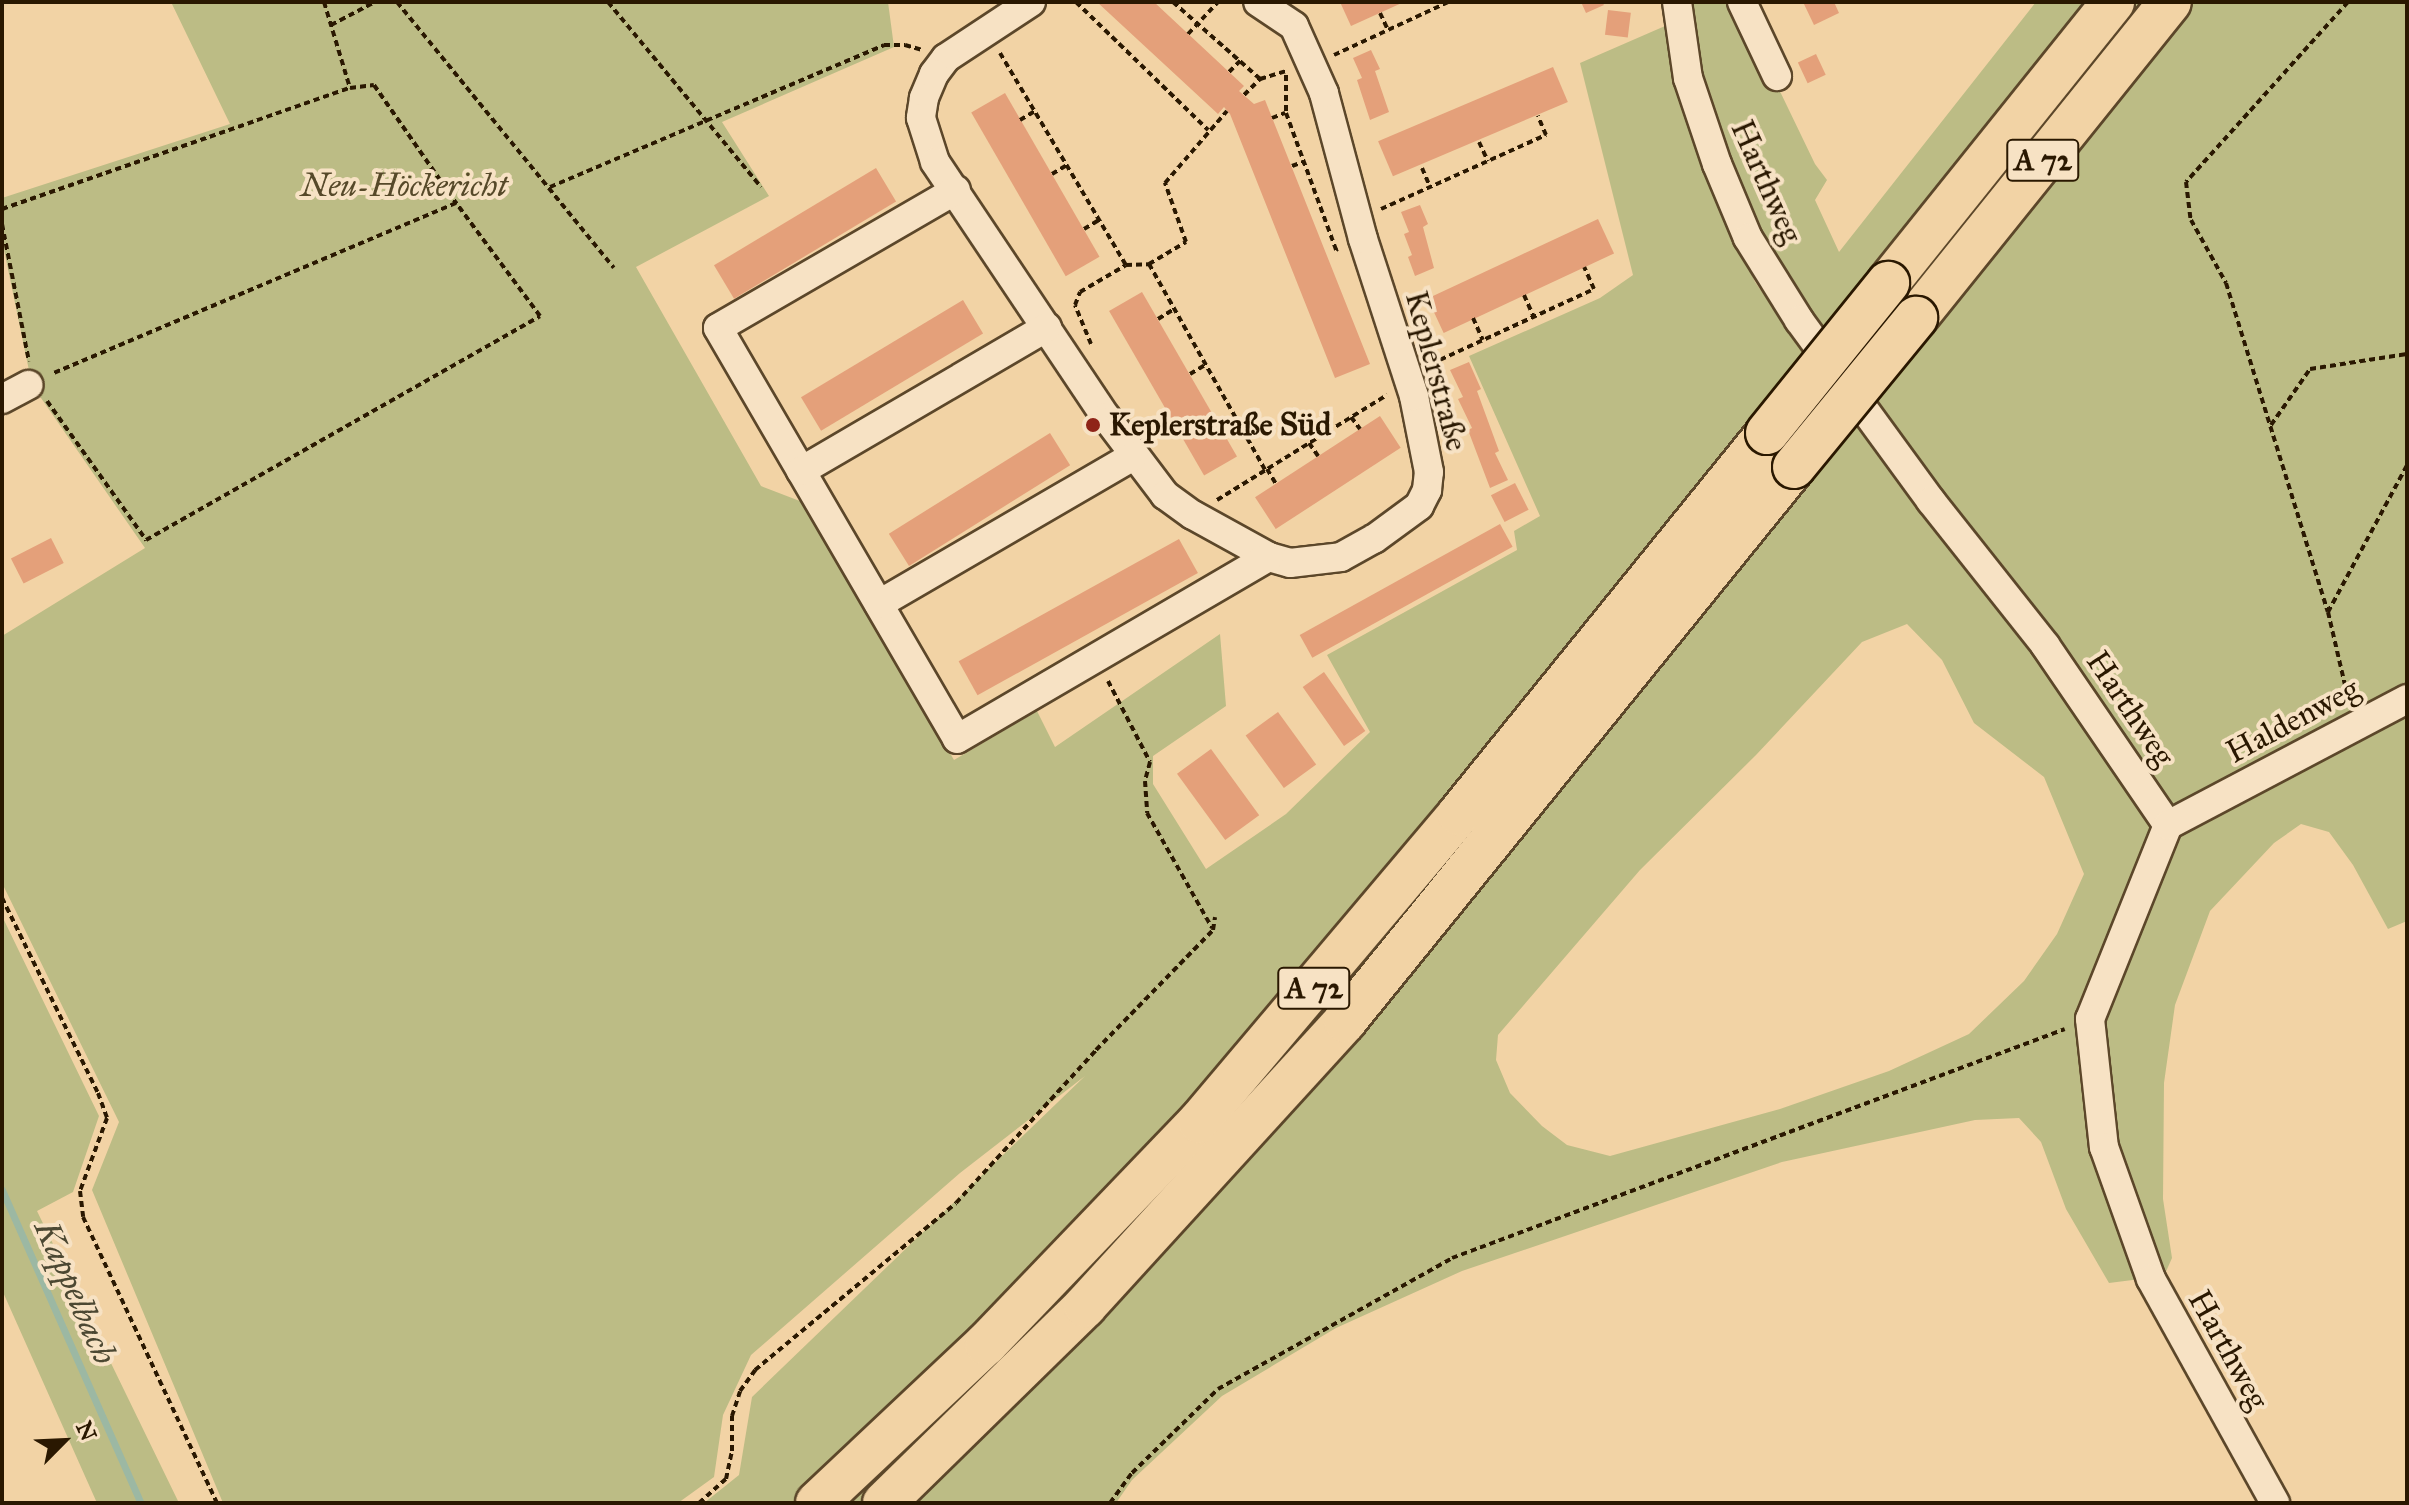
<!DOCTYPE html>
<meta charset="utf-8">
<style>
body{margin:0}
#map{position:relative;width:2409px;height:1505px;overflow:hidden;background:#f2d3a5;font-family:"IM FELL Great Primer",serif}
div>[style]{position:absolute}
[style*='--x']{left:calc(var(--x)*1px);top:calc(var(--y)*1px);width:calc(var(--w)*1px);rotate:calc(var(--a)*1deg)}
.green>*{inset:0;background:#bcbc85}
.stream>*{height:7px;margin:-3.5px;padding:0 3.5px;transform-origin:3.5px;border-radius:3.5px;background:#9cb8a3}
.building>*{inset:0;background:#e4a07a;transform-origin:0 0}
.path>*{height:4px;margin-top:-2px;transform-origin:0;background:repeating-linear-gradient(90deg,#2a1801 0 6px,transparent 0 10px)}
.roads{filter:drop-shadow(2px 0 #5c472a) drop-shadow(-2px 0 #5c472a) drop-shadow(0 2px #5c472a) drop-shadow(0 -2px #5c472a)}
.minor>*{height:28px;margin:-14px;padding:0 14px;transform-origin:14px;border-radius:14px;background:#f7e2c4}
.highway>*{height:42px;margin:-21px;padding:0 21px;transform-origin:21px;border-radius:21px;background:#f2d3a5}
.bridges{filter:drop-shadow(2px 0 #2a1801) drop-shadow(-2px 0 #2a1801) drop-shadow(0 2px #2a1801) drop-shadow(0 -2px #2a1801)}
.highway-bridge>*{height:42px;margin:-21px;padding:0 21px;transform-origin:21px;border-radius:21px;background:#f2d3a5}
.dots>*{width:22px;height:22px;translate:-50% -50%;box-sizing:border-box;border:4px solid #f7e2c4;border-radius:50%}
span{translate:-50% -50%;white-space:nowrap;text-align:center;line-height:1.15;-webkit-text-stroke:8px #f7e2c4;paint-order:stroke}
.shield-label span{padding:2px 6px;background:#f7e2c4;border:2px solid;border-radius:6px;-webkit-text-stroke-width:0}
.shield-label{font-size:30px;color:#2a1801;font-weight:700}
.street-label{font-size:32px;color:#2a1801}
.park-label{font-size:32px;color:#564929;font-style:italic}
.poi-label{font-size:32px;color:#2a1801;font-weight:700}
.left{translate:0 -50%;text-align:left}
.water-label{font-size:34px;color:#4c4832;font-style:italic}
.frame{position:absolute;inset:0;border:4px solid #2a1801;pointer-events:none}
.north{position:absolute;left:24px;top:1401px;width:80px;height:80px;-webkit-text-stroke:6px #f7e2c4;paint-order:stroke;rotate:66deg;font-size:22px;font-weight:700;line-height:32px;text-align:center;color:#2a1801}
.north::after{content:'';display:block;margin:auto;width:28px;height:36px;background:#2a1801;clip-path:polygon(50% 0,100% 100%,50% 72%,0 100%)}
</style>
<div id="map">
<div class="green">
<div style="clip-path:polygon(evenodd,171px 2px,888px 2px,894px 47px,722px 122px,769px 196px,636px 267px,761px 486px,805px 503px,954px 760px,1037px 711px,1055px 747px,1220px 634px,1226px 706px,1153px 756px,1153px 784px,1206px 869px,1286px 814px,1370px 732px,1327px 655px,1517px 550px,1514px 531px,1540px 516px,1469px 356px,1600px 298px,1633px 275px,1580px 63px,1665px 26px,1680px 93px,1711px 183px,1755px 282px,1783px 322px,1803px 298px,1764px 237px,1710px 106px,1691px 15px,1691px 2px,1737px 2px,1815px 164px,1827px 180px,1815px 200px,1839px 252px,2036px 2px,2407px 2px,2407px 921px,2388px 929px,2353px 865px,2329px 832px,2301px 824px,2274px 843px,2210px 911px,2175px 1005px,2164px 1083px,2163px 1199px,2172px 1258px,2164px 1276px,2109px 1283px,2066px 1209px,2041px 1142px,2019px 1118px,1975px 1120px,1782px 1162px,1462px 1271px,1336px 1328px,1222px 1396px,1132px 1480px,1116px 1503px,704px 1503px,739px 1475px,752px 1397px,1085px 1076px,960px 1173px,751px 1355px,723px 1415px,714px 1477px,678px 1503px,223px 1503px,92px 1190px,119px 1122px,2px 883px,2px 636px,145px 548px,32px 385px,2px 240px,2px 198px,230px 124px,171px 2px,1907px 624px,1942px 660px,1974px 723px,2044px 777px,2084px 874px,2057px 934px,2024px 981px,1969px 1034px,1889px 1071px,1780px 1109px,1610px 1156px,1567px 1145px,1542px 1126px,1510px 1093px,1496px 1060px,1498px 1035px,1640px 870px,1756px 755px,1862px 642px,1907px 624px)"></div>
<div style="clip-path:polygon(2px 916px,99px 1116px,73px 1192px,37px 1211px,179px 1503px,97px 1503px,2px 1290px)"></div>
</div>
<div class="stream">
<div style="--x:2;--y:1190;--w:342;--a:66.1"></div>
</div>
<div class="building">
<div style="clip-path:polygon(1097px 2px,1154px 2px,1244px 86px,1239px 91px,1254px 104px,1265px 100px,1370px 364px,1335px 378px,1230px 114px,1224px 107px,1218px 114px)"></div>
<div style="clip-path:polygon(1340px 2px,1404px 2px,1351px 26px)"></div>
<div style="clip-path:polygon(1581px 2px,1602px 2px,1604px 5px,1586px 13px)"></div>
<div style="clip-path:polygon(1803px 2px,1834px 2px,1839px 13px,1814px 25px)"></div>
<div style="left:1608px;top:10px;width:23px;height:25px;rotate:7deg"></div>
<div style="clip-path:polygon(1371px 50px,1380px 69px,1375px 71px,1389px 112px,1370px 120px,1357px 80px,1362px 78px,1353px 58px)"></div>
<div style="left:1816px;top:54px;width:23px;height:20px;rotate:65deg"></div>
<div style="left:1553px;top:67px;width:38px;height:190px;rotate:67deg"></div>
<div style="left:1005px;top:93px;width:189px;height:39px;rotate:60deg"></div>
<div style="left:876px;top:168px;width:39px;height:189px;rotate:59deg"></div>
<div style="clip-path:polygon(1420px 205px,1428px 224px,1423px 227px,1434px 268px,1415px 276px,1408px 257px,1412px 255px,1404px 234px,1409px 232px,1401px 212px)"></div>
<div style="left:1598px;top:219px;width:38px;height:188px;rotate:65deg"></div>
<div style="left:1142px;top:292px;width:190px;height:38px;rotate:60deg"></div>
<div style="left:963px;top:300px;width:39px;height:189px;rotate:59deg"></div>
<div style="clip-path:polygon(1469px 362px,1481px 389px,1477px 391px,1499px 451px,1495px 453px,1508px 480px,1490px 488px,1468px 430px,1472px 428px,1458px 399px,1463px 397px,1450px 370px)"></div>
<div style="left:1380px;top:416px;width:38px;height:149px;rotate:57deg"></div>
<div style="left:1050px;top:433px;width:38px;height:190px;rotate:58deg"></div>
<div style="left:1515px;top:483px;width:30px;height:27px;rotate:63deg"></div>
<div style="left:1500px;top:524px;width:26px;height:229px;rotate:61deg"></div>
<div style="left:51px;top:538px;width:28px;height:45px;rotate:63deg"></div>
<div style="left:1179px;top:539px;width:39px;height:252px;rotate:61deg"></div>
<div style="left:1324px;top:672px;width:72px;height:26px;rotate:55deg"></div>
<div style="left:1278px;top:712px;width:65px;height:40px;rotate:54deg"></div>
<div style="left:1211px;top:749px;width:82px;height:42px;rotate:54deg"></div>
</div>
<div class="path">
<div style="--x:324;--y:2;--w:90;--a:73.2"></div>
<div style="--x:397;--y:2;--w:343;--a:50.8"></div>
<div style="--x:608;--y:2;--w:240;--a:50.4"></div>
<div style="--x:1076;--y:2;--w:184;--a:44.1"></div>
<div style="--x:1173;--y:2;--w:116;--a:41.5"></div>
<div style="--x:2348;--y:2;--w:242;--a:132"></div>
<div style="--x:2186;--y:182;--w:38;--a:83"></div>
<div style="--x:2191;--y:220;--w:72;--a:60.9"></div>
<div style="--x:2226;--y:283;--w:344;--a:72.8"></div>
<div style="--x:2328;--y:612;--w:92;--a:76.9"></div>
<div style="--x:1380;--y:13;--w:19;--a:65"></div>
<div style="--x:331;--y:25;--w:50;--a:-27.6"></div>
<div style="--x:1188;--y:34;--w:44;--a:-46.8"></div>
<div style="--x:1000;--y:53;--w:247;--a:59.3"></div>
<div style="--x:1334;--y:55;--w:126;--a:-24.9"></div>
<div style="--x:1229;--y:72;--w:16;--a:-45"></div>
<div style="--x:1286;--y:75;--w:38;--a:90"></div>
<div style="--x:1286;--y:113;--w:146;--a:69.9"></div>
<div style="--x:1336;--y:250;--w:2;--a:-27"></div>
<div style="--x:1244;--y:95;--w:23;--a:-45"></div>
<div style="--x:1260;--y:79;--w:27;--a:-17"></div>
<div style="--x:1272;--y:118;--w:14;--a:-21"></div>
<div style="--x:1020;--y:120;--w:17;--a:-31"></div>
<div style="--x:1479;--y:142;--w:21;--a:65"></div>
<div style="--x:1292;--y:166;--w:12;--a:-20"></div>
<div style="--x:1422;--y:168;--w:21;--a:67"></div>
<div style="--x:1052;--y:174;--w:17;--a:-31"></div>
<div style="--x:550;--y:187;--w:363;--a:-23"></div>
<div style="--x:884;--y:45;--w:21;--a:0"></div>
<div style="--x:905;--y:45;--w:18;--a:16"></div>
<div style="--x:2;--y:209;--w:368;--a:-19.2"></div>
<div style="--x:350;--y:88;--w:24;--a:-7"></div>
<div style="--x:374;--y:85;--w:144;--a:55.2"></div>
<div style="--x:1381;--y:209;--w:181;--a:-24.2"></div>
<div style="--x:1546;--y:135;--w:21;--a:-113"></div>
<div style="--x:2;--y:224;--w:140;--a:78.9"></div>
<div style="--x:1084;--y:229;--w:17;--a:-31"></div>
<div style="--x:1149;--y:264;--w:236;--a:60.6"></div>
<div style="--x:1524;--y:295;--w:24;--a:66"></div>
<div style="--x:1473;--y:318;--w:24;--a:66"></div>
<div style="--x:1158;--y:319;--w:19;--a:-32"></div>
<div style="--x:1091;--y:344;--w:42;--a:-112.3"></div>
<div style="--x:1075;--y:305;--w:14;--a:-69"></div>
<div style="--x:1080;--y:292;--w:53;--a:-30.4"></div>
<div style="--x:1126;--y:265;--w:23;--a:-2"></div>
<div style="--x:1149;--y:264;--w:43;--a:-30.7"></div>
<div style="--x:1186;--y:242;--w:63;--a:-109.6"></div>
<div style="--x:1165;--y:183;--w:95;--a:-49.3"></div>
<div style="--x:1431;--y:364;--w:179;--a:-24.7"></div>
<div style="--x:1594;--y:289;--w:24;--a:-114"></div>
<div style="--x:1190;--y:374;--w:17;--a:-31"></div>
<div style="--x:47;--y:401;--w:171;--a:54.5"></div>
<div style="--x:146;--y:540;--w:453;--a:-29.6"></div>
<div style="--x:540;--y:316;--w:141;--a:-126.6"></div>
<div style="--x:456;--y:203;--w:439;--a:157.1"></div>
<div style="--x:1351;--y:417;--w:15;--a:53"></div>
<div style="--x:2271;--y:425;--w:68;--a:-55.1"></div>
<div style="--x:2310;--y:369;--w:98;--a:-8.8"></div>
<div style="--x:1222;--y:429;--w:17;--a:-31"></div>
<div style="--x:1309;--y:443;--w:16;--a:55"></div>
<div style="--x:1267;--y:469;--w:17;--a:59"></div>
<div style="--x:1217;--y:500;--w:200;--a:-31.7"></div>
<div style="--x:2328;--y:612;--w:167;--a:-61.7"></div>
<div style="--x:1108;--y:681;--w:91;--a:62.6"></div>
<div style="--x:1150;--y:762;--w:20;--a:105"></div>
<div style="--x:1145;--y:781;--w:32;--a:86"></div>
<div style="--x:1147;--y:813;--w:132;--a:60.5"></div>
<div style="--x:2;--y:898;--w:217;--a:63.8"></div>
<div style="--x:98;--y:1093;--w:27;--a:70"></div>
<div style="--x:107;--y:1118;--w:78;--a:110.3"></div>
<div style="--x:80;--y:1191;--w:26;--a:83"></div>
<div style="--x:83;--y:1217;--w:316;--a:64.9"></div>
<div style="--x:699;--y:1503;--w:36;--a:-42"></div>
<div style="--x:726;--y:1479;--w:29;--a:-78"></div>
<div style="--x:732;--y:1451;--w:35;--a:-90"></div>
<div style="--x:732;--y:1416;--w:26;--a:-72"></div>
<div style="--x:740;--y:1391;--w:26;--a:-54"></div>
<div style="--x:755;--y:1370;--w:261;--a:-39.7"></div>
<div style="--x:956;--y:1203;--w:207;--a:-47.5"></div>
<div style="--x:1096;--y:1050;--w:168;--a:-45.7"></div>
<div style="--x:1213;--y:930;--w:13;--a:-81"></div>
<div style="--x:1110;--y:1503;--w:37;--a:-54"></div>
<div style="--x:1132;--y:1473;--w:120;--a:-44.3"></div>
<div style="--x:1218;--y:1389;--w:268;--a:-29.2"></div>
<div style="--x:1452;--y:1258;--w:654;--a:-20.48"></div>
</div>
<div class="roads">
<div class="minor">
<div style="--x:1031;--y:2;--w:102;--a:146.6"></div>
<div style="--x:946;--y:58;--w:20;--a:127"></div>
<div style="--x:934;--y:74;--w:26;--a:113"></div>
<div style="--x:924;--y:98;--w:20;--a:99"></div>
<div style="--x:921;--y:118;--w:46;--a:72.3"></div>
<div style="--x:935;--y:162;--w:307;--a:56.2"></div>
<div style="--x:1106;--y:417;--w:98;--a:52.9"></div>
<div style="--x:1165;--y:495;--w:34;--a:36"></div>
<div style="--x:1193;--y:515;--w:87;--a:28.9"></div>
<div style="--x:1269;--y:557;--w:22;--a:16"></div>
<div style="--x:1290;--y:563;--w:51;--a:-6.7"></div>
<div style="--x:1341;--y:557;--w:38;--a:-29"></div>
<div style="--x:1374;--y:539;--w:56;--a:-36.3"></div>
<div style="--x:1419;--y:506;--w:18;--a:-63"></div>
<div style="--x:1427;--y:490;--w:18;--a:-84"></div>
<div style="--x:1429;--y:472;--w:77;--a:-101.2"></div>
<div style="--x:1414;--y:396;--w:165;--a:-108"></div>
<div style="--x:1363;--y:239;--w:151;--a:-105"></div>
<div style="--x:1324;--y:93;--w:73;--a:-114.1"></div>
<div style="--x:1294;--y:26;--w:43;--a:-146.3"></div>
<div style="--x:1677;--y:2;--w:77;--a:81.8"></div>
<div style="--x:1688;--y:78;--w:91;--a:71.4"></div>
<div style="--x:1717;--y:164;--w:80;--a:67.3"></div>
<div style="--x:1748;--y:238;--w:97;--a:58.1"></div>
<div style="--x:1799;--y:320;--w:224;--a:53.9"></div>
<div style="--x:1931;--y:501;--w:184;--a:51.6"></div>
<div style="--x:2045;--y:645;--w:218;--a:55.7"></div>
<div style="--x:1742;--y:2;--w:82;--a:64.7"></div>
<div style="--x:956;--y:190;--w:275;--a:149.9"></div>
<div style="--x:718;--y:328;--w:475;--a:59.8"></div>
<div style="--x:957;--y:739;--w:361;--a:-30.3"></div>
<div style="--x:2;--y:399;--w:30;--a:-28"></div>
<div style="--x:801;--y:471;--w:285;--a:-30.3"></div>
<div style="--x:879;--y:604;--w:294;--a:-30.2"></div>
<div style="--x:2168;--y:825;--w:209;--a:111.9"></div>
<div style="--x:2090;--y:1019;--w:129;--a:83.8"></div>
<div style="--x:2104;--y:1147;--w:140;--a:70.4"></div>
<div style="--x:2151;--y:1279;--w:256;--a:61"></div>
<div style="--x:2168;--y:825;--w:270;--a:-27.8"></div>
</div>
<div class="highway">
<div style="--x:1888;--y:283;--w:360;--a:-51.3"></div>
<div style="--x:1916;--y:318;--w:405;--a:-51.2"></div>
<div style="--x:817;--y:1503;--w:232;--a:-43.3"></div>
<div style="--x:986;--y:1344;--w:308;--a:-46.2"></div>
<div style="--x:1199;--y:1122;--w:403;--a:-49.8"></div>
<div style="--x:1459;--y:814;--w:490;--a:-51"></div>
<div style="--x:884;--y:1503;--w:281;--a:-44.4"></div>
<div style="--x:1085;--y:1306;--w:386;--a:-47.6"></div>
<div style="--x:1345;--y:1021;--w:713;--a:-50.98"></div>
</div>
</div>
<div class="bridges">
<div class="highway-bridge">
<div style="--x:1767;--y:433;--w:193;--a:-51.1"></div>
<div style="--x:1794;--y:467;--w:193;--a:-50.7"></div>
</div>
</div>
<div class="dots">
<div style="left:1093px;top:425px;background:#8f2418"></div>
</div>
<div class="shield-label">
<span style="left:2043px;top:160px">A 72</span>
<span style="left:1314px;top:988px">A 72</span>
</div>
<div class="street-label">
<span style="left:1766px;top:182px;rotate:66deg">Harthweg</span>
<span style="left:1436px;top:371px;rotate:75deg">Keplerstraße</span>
<span style="left:2130px;top:709px;rotate:56deg">Harthweg</span>
<span style="left:2293px;top:721px;rotate:-28deg">Haldenweg</span>
<span style="left:2228px;top:1350px;rotate:61deg">Harthweg</span>
</div>
<div class="park-label">
<span style="left:404px;top:186px">Neu-Höckericht</span>
</div>
<div class="poi-label">
<span class="left" style="left:1109px;top:425px">Keplerstraße Süd</span>
</div>
<div class="water-label">
<span style="left:76px;top:1292px;rotate:66deg">Kappelbach</span>
</div>
<div class="frame"></div>
<div class="north">N</div>
</div>
